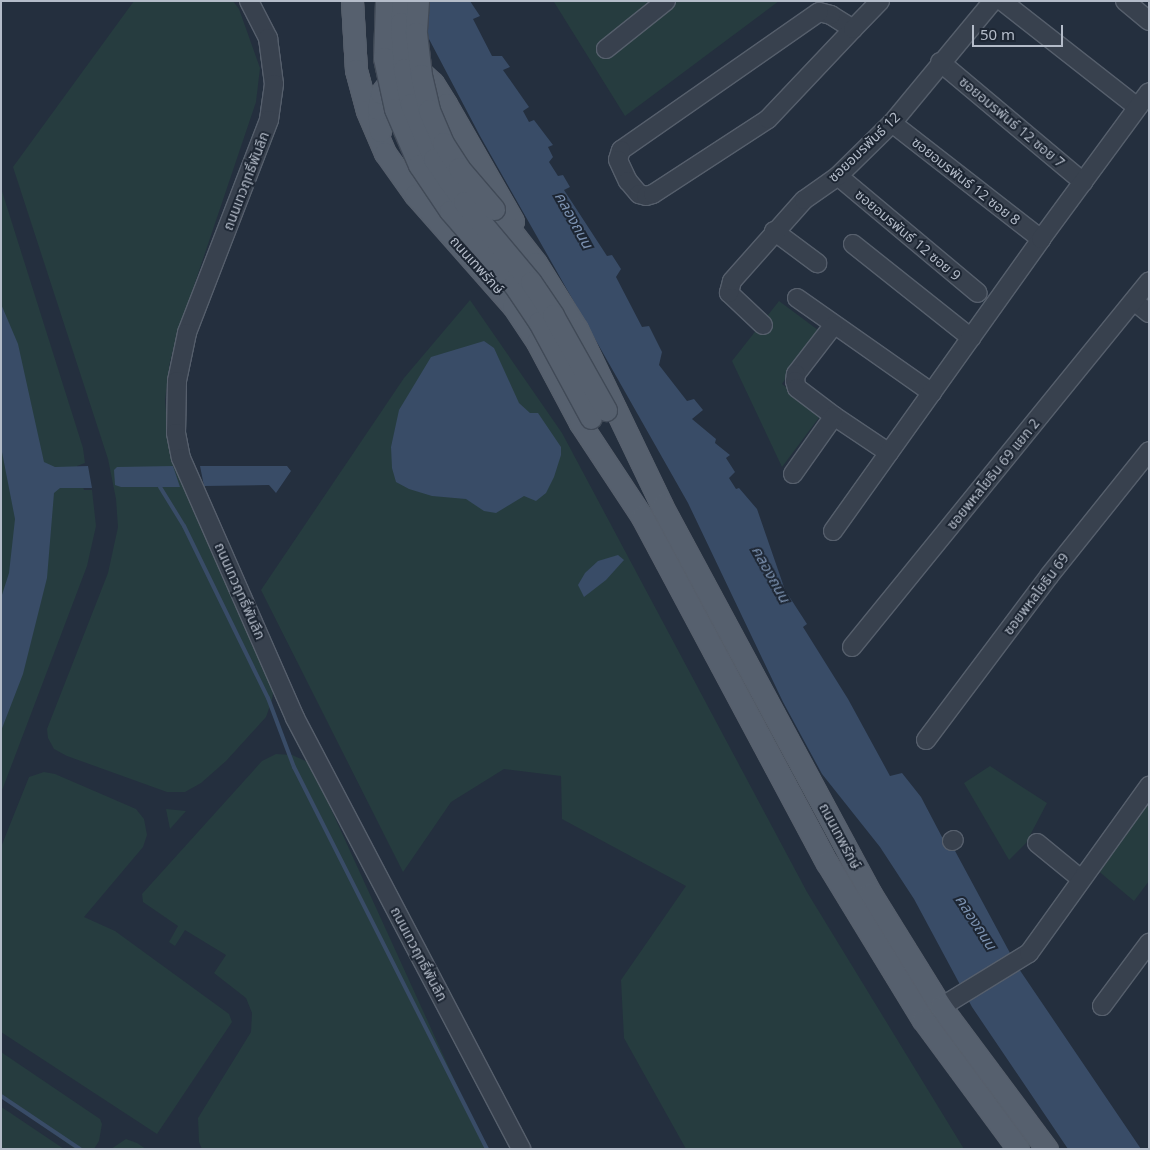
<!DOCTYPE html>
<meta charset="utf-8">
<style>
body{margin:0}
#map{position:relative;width:1150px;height:1150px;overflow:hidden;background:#242f3e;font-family:"Noto Sans","Noto Sans Thai",sans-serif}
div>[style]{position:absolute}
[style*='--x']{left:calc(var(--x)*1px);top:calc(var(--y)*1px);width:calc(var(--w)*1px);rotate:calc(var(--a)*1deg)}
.green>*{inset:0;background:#263c3f}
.water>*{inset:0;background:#394c67}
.stream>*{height:4px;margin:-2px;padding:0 2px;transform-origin:2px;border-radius:2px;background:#394c67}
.roads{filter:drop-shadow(1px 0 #565f6c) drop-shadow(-1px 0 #565f6c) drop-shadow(0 1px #565f6c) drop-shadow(0 -1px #565f6c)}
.minor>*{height:18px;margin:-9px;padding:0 9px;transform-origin:9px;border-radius:9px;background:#38414e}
.major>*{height:21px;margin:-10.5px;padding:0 10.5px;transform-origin:10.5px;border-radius:10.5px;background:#56606e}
.bridges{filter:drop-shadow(1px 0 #414a57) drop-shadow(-1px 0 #414a57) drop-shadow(0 1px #414a57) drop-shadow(0 -1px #414a57)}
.major-bridge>*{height:21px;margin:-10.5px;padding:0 10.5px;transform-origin:10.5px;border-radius:10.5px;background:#56606e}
span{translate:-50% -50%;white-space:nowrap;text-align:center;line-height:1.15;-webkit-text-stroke:4px #1d2633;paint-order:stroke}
.street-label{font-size:14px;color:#b4bcc9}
.water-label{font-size:15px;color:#7c92b1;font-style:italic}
.frame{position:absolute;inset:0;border:2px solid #b4bcc9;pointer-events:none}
.scale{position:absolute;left:972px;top:25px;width:91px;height:22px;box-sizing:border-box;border:2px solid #b4bcc9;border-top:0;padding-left:6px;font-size:15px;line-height:18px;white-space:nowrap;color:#b4bcc9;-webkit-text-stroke:4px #1d2633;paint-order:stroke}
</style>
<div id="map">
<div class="green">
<div style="clip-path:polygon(134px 1px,233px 1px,239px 9px,260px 68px,256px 102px,177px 336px,170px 361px,165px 400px,168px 437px,274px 687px,272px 700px,266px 717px,226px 761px,201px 783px,185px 792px,167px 792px,67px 756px,54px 749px,48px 738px,47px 729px,108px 573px,118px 527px,116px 499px,108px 459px,13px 167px)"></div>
<div style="clip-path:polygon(556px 1px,779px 1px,625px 116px,554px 2px)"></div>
<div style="clip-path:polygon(1px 188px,83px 448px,85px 463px,77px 466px,84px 490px,92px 490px,96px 526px,87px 566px,1px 793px)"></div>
<div style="clip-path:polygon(470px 300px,562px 433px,807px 892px,964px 1149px,686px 1149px,624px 1038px,621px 980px,686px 886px,562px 819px,561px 776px,504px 769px,451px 802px,403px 872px,261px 590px,404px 378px)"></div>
<div style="clip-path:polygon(779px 301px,818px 330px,782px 384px,821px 415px,782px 467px,732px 361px)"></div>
<div style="clip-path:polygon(276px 754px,292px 755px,310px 763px,486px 1149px,202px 1149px,199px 1142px,198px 1118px,251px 1032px,252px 1013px,246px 998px,214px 973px,226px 955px,185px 930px,175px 946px,169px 942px,178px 926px,143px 902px,142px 894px,262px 761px)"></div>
<div style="clip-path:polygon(990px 766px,1047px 803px,1026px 843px,1009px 860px,964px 783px)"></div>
<div style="clip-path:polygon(44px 772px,55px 774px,136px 809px,144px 819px,147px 835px,143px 847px,84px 917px,115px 931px,229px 1014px,232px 1022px,157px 1134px,1px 1032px,1px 847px,29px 777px)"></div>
<div style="clip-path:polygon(1149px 795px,1149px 881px,1134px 901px,1096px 869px)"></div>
<div style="clip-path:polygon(166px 809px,186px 811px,170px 829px)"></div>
<div style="clip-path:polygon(1px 1052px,100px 1119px,102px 1124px,99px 1141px,94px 1149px,75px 1149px,1px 1094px)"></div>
<div style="clip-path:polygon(1px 1107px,9px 1112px,64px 1149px,1px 1149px)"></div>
<div style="clip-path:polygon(126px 1139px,137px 1143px,146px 1149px,111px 1149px)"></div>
</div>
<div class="water">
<div style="clip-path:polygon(409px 1px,470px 1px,480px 16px,473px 19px,492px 56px,502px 56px,510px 67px,503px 70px,529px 107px,523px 111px,529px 122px,534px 120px,553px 145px,548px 147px,553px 157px,549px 162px,558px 176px,563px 175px,570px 187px,564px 190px,607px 256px,612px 255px,621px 269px,616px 277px,642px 327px,649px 326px,662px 352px,659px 365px,687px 401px,694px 399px,703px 410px,692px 419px,716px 439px,715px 443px,730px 455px,726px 458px,735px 472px,729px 478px,736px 489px,739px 488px,757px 509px,785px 590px,807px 624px,803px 627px,848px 699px,890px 776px,902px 773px,921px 797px,942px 837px,954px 849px,1017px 966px,1141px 1149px,1068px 1149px,972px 1007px,914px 899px,880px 847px,822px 774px,783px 702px,688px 503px,480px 136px)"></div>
<div style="clip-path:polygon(1px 304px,18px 344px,44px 462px,55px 467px,88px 466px,92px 488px,60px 488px,54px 493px,47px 578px,23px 674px,1px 731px,1px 598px,9px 573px,15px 519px,1px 447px)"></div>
<div style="clip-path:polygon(484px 341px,494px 348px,519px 403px,530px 413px,538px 413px,561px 447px,561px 455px,554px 477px,546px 493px,536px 501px,524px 496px,496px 513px,484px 511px,466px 499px,432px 496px,409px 489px,396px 482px,392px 468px,391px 447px,399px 410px,431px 357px)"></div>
<div style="clip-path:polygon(173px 466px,180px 487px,121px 487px,115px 485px,114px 470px,117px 467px)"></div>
<div style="clip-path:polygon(200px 466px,287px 466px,291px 471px,276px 493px,269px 485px,204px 486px)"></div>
<div style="clip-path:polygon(618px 555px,624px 560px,606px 580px,584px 597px,578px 585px,585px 573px,598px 561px)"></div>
</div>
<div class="stream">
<div style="--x:160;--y:487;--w:46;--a:58.4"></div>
<div style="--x:184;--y:526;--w:191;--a:64"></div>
<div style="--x:268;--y:698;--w:74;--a:69.4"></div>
<div style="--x:294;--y:767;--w:428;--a:63.2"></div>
<div style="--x:1;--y:1096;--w:95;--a:33.9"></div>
</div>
<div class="roads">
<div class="minor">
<div style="--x:249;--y:1;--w:42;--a:62.8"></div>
<div style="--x:268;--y:38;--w:46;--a:82.6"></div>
<div style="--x:274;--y:84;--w:36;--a:98"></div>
<div style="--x:269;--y:120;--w:228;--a:111.1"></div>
<div style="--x:187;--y:333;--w:49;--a:101.8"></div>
<div style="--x:177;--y:381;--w:52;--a:91.1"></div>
<div style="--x:176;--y:433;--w:25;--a:79"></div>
<div style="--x:181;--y:458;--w:284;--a:66.3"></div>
<div style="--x:295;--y:718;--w:487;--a:62.3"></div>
<div style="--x:1002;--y:1;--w:172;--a:38.1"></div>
<div style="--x:1125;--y:1;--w:31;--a:40"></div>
<div style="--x:853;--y:29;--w:26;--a:-148"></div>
<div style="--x:831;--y:15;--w:12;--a:-166"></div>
<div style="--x:819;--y:12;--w:241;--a:145.1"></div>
<div style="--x:621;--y:150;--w:10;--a:107"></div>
<div style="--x:618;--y:160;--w:23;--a:65"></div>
<div style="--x:628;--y:181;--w:17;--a:50"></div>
<div style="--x:639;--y:194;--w:7;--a:16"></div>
<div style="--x:646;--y:196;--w:7;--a:-16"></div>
<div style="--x:653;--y:194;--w:137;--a:-33.1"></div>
<div style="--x:768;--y:119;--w:124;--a:-46.6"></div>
<div style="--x:853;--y:29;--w:39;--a:-46"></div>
<div style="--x:606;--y:49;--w:77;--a:-38.7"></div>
<div style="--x:940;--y:62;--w:187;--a:40"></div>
<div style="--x:892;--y:123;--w:189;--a:37.9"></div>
<div style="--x:838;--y:176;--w:182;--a:39.9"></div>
<div style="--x:774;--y:231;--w:54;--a:36.7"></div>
<div style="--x:853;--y:244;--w:151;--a:38.5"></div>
<div style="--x:797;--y:298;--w:165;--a:35.1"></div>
<div style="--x:1134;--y:301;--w:19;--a:39"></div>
<div style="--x:763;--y:325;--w:47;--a:-136.7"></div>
<div style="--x:729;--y:293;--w:12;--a:-76"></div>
<div style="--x:732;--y:281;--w:108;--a:-48.4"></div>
<div style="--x:804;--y:200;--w:42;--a:-35.2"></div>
<div style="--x:838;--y:176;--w:76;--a:-44.5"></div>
<div style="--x:892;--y:123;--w:158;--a:-50.4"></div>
<div style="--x:833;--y:326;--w:61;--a:127.6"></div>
<div style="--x:796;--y:374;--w:7;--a:98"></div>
<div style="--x:795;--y:381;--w:7;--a:74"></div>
<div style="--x:797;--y:388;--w:46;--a:37.1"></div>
<div style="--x:834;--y:416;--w:66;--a:33.9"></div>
<div style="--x:793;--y:474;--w:71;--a:-54.7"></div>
<div style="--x:833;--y:531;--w:359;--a:-54.5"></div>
<div style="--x:1041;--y:239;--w:182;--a:-53.7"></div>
<div style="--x:852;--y:647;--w:471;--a:-50.9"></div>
<div style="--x:926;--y:740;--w:205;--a:-53.1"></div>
<div style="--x:1049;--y:576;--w:160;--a:-51.3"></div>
<div style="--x:952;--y:841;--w:2;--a:-27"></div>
<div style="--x:1037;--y:843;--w:57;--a:39.3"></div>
<div style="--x:1102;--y:1006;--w:79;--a:-53.3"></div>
<div style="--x:941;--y:1007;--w:103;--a:-31.5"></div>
<div style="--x:1029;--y:953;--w:206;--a:-54.3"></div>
</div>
<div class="major">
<div style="--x:352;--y:1;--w:69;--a:86.7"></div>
<div style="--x:356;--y:70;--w:42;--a:75"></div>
<div style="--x:367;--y:111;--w:46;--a:66.8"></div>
<div style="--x:385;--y:153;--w:52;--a:54.5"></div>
<div style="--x:415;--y:195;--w:148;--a:48.6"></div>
<div style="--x:513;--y:306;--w:43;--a:56.3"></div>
<div style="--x:537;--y:342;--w:92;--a:62"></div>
<div style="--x:580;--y:423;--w:113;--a:56.6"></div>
<div style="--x:642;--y:517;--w:392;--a:61.9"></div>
<div style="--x:827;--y:863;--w:184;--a:58.6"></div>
<div style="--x:923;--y:1020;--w:160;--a:53.6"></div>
<div style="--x:380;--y:131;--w:22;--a:-95"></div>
<div style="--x:378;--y:109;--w:16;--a:-79"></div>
<div style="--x:381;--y:93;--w:20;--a:-53"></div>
<div style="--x:393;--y:77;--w:21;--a:-17"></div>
<div style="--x:413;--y:71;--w:10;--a:17"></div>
<div style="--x:423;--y:74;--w:13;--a:42"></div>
<div style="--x:433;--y:83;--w:25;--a:58"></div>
<div style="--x:446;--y:104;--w:135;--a:60.2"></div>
<div style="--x:494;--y:209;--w:68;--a:52.1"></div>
<div style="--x:536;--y:263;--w:78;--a:58.2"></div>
<div style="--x:577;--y:329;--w:196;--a:64.3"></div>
<div style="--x:662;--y:506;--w:441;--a:61.7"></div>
<div style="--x:871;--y:894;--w:133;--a:58.2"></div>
<div style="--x:941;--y:1007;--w:177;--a:53.3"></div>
</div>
</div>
<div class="bridges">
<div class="major-bridge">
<div style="--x:386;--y:1;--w:57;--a:92"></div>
<div style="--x:384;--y:58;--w:52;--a:77.8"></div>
<div style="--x:395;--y:109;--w:61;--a:66.8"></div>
<div style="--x:419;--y:165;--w:55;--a:56"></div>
<div style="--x:450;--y:211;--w:98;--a:49.1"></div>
<div style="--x:514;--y:285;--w:45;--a:56"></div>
<div style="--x:539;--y:322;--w:109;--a:61.6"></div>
<div style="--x:403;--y:1;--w:22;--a:95"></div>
<div style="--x:401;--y:23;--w:46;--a:86.3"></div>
<div style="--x:404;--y:69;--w:36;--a:79"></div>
<div style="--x:411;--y:104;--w:60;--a:67.3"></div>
<div style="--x:434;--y:159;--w:52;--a:55.1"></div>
<div style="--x:464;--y:202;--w:104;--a:50.1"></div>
<div style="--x:531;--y:282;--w:40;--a:56"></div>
<div style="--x:553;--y:315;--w:109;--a:60.8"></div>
<div style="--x:418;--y:1;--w:32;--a:94"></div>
<div style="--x:416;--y:33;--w:42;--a:83.2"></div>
<div style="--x:421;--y:75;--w:36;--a:77"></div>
<div style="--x:429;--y:110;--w:36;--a:67"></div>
<div style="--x:443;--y:143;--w:30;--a:57"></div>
<div style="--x:459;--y:168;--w:54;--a:49.5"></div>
</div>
</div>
<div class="street-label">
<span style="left:1012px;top:122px;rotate:40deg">ซอยอมรพันธ์ 12 ซอย 7</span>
<span style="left:864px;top:147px;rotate:-44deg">ซอยอมรพันธ์ 12</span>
<span style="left:246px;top:181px;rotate:-69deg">ถนนเทวฤทธิ์พันลึก</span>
<span style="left:966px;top:181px;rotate:38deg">ซอยอมรพันธ์ 12 ซอย 8</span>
<span style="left:908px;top:235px;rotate:40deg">ซอยอมรพันธ์ 12 ซอย 9</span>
<span style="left:477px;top:265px;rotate:48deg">ถนนเทพรักษ์</span>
<span style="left:993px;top:474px;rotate:-51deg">ซอยพหลโยธิน 69 แยก 2</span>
<span style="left:240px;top:591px;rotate:66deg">ถนนเทวฤทธิ์พันลึก</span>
<span style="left:1036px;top:594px;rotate:-53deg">ซอยพหลโยธิน 69</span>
<span style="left:840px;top:836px;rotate:62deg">ถนนเทพรักษ์</span>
<span style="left:419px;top:954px;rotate:62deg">ถนนเทวฤทธิ์พันลึก</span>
</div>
<div class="water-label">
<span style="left:574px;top:220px;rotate:61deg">คลองถนน</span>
<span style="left:771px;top:574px;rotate:61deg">คลองถนน</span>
<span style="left:976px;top:922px;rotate:57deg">คลองถนน</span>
</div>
<div class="frame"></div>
<div class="scale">50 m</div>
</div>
